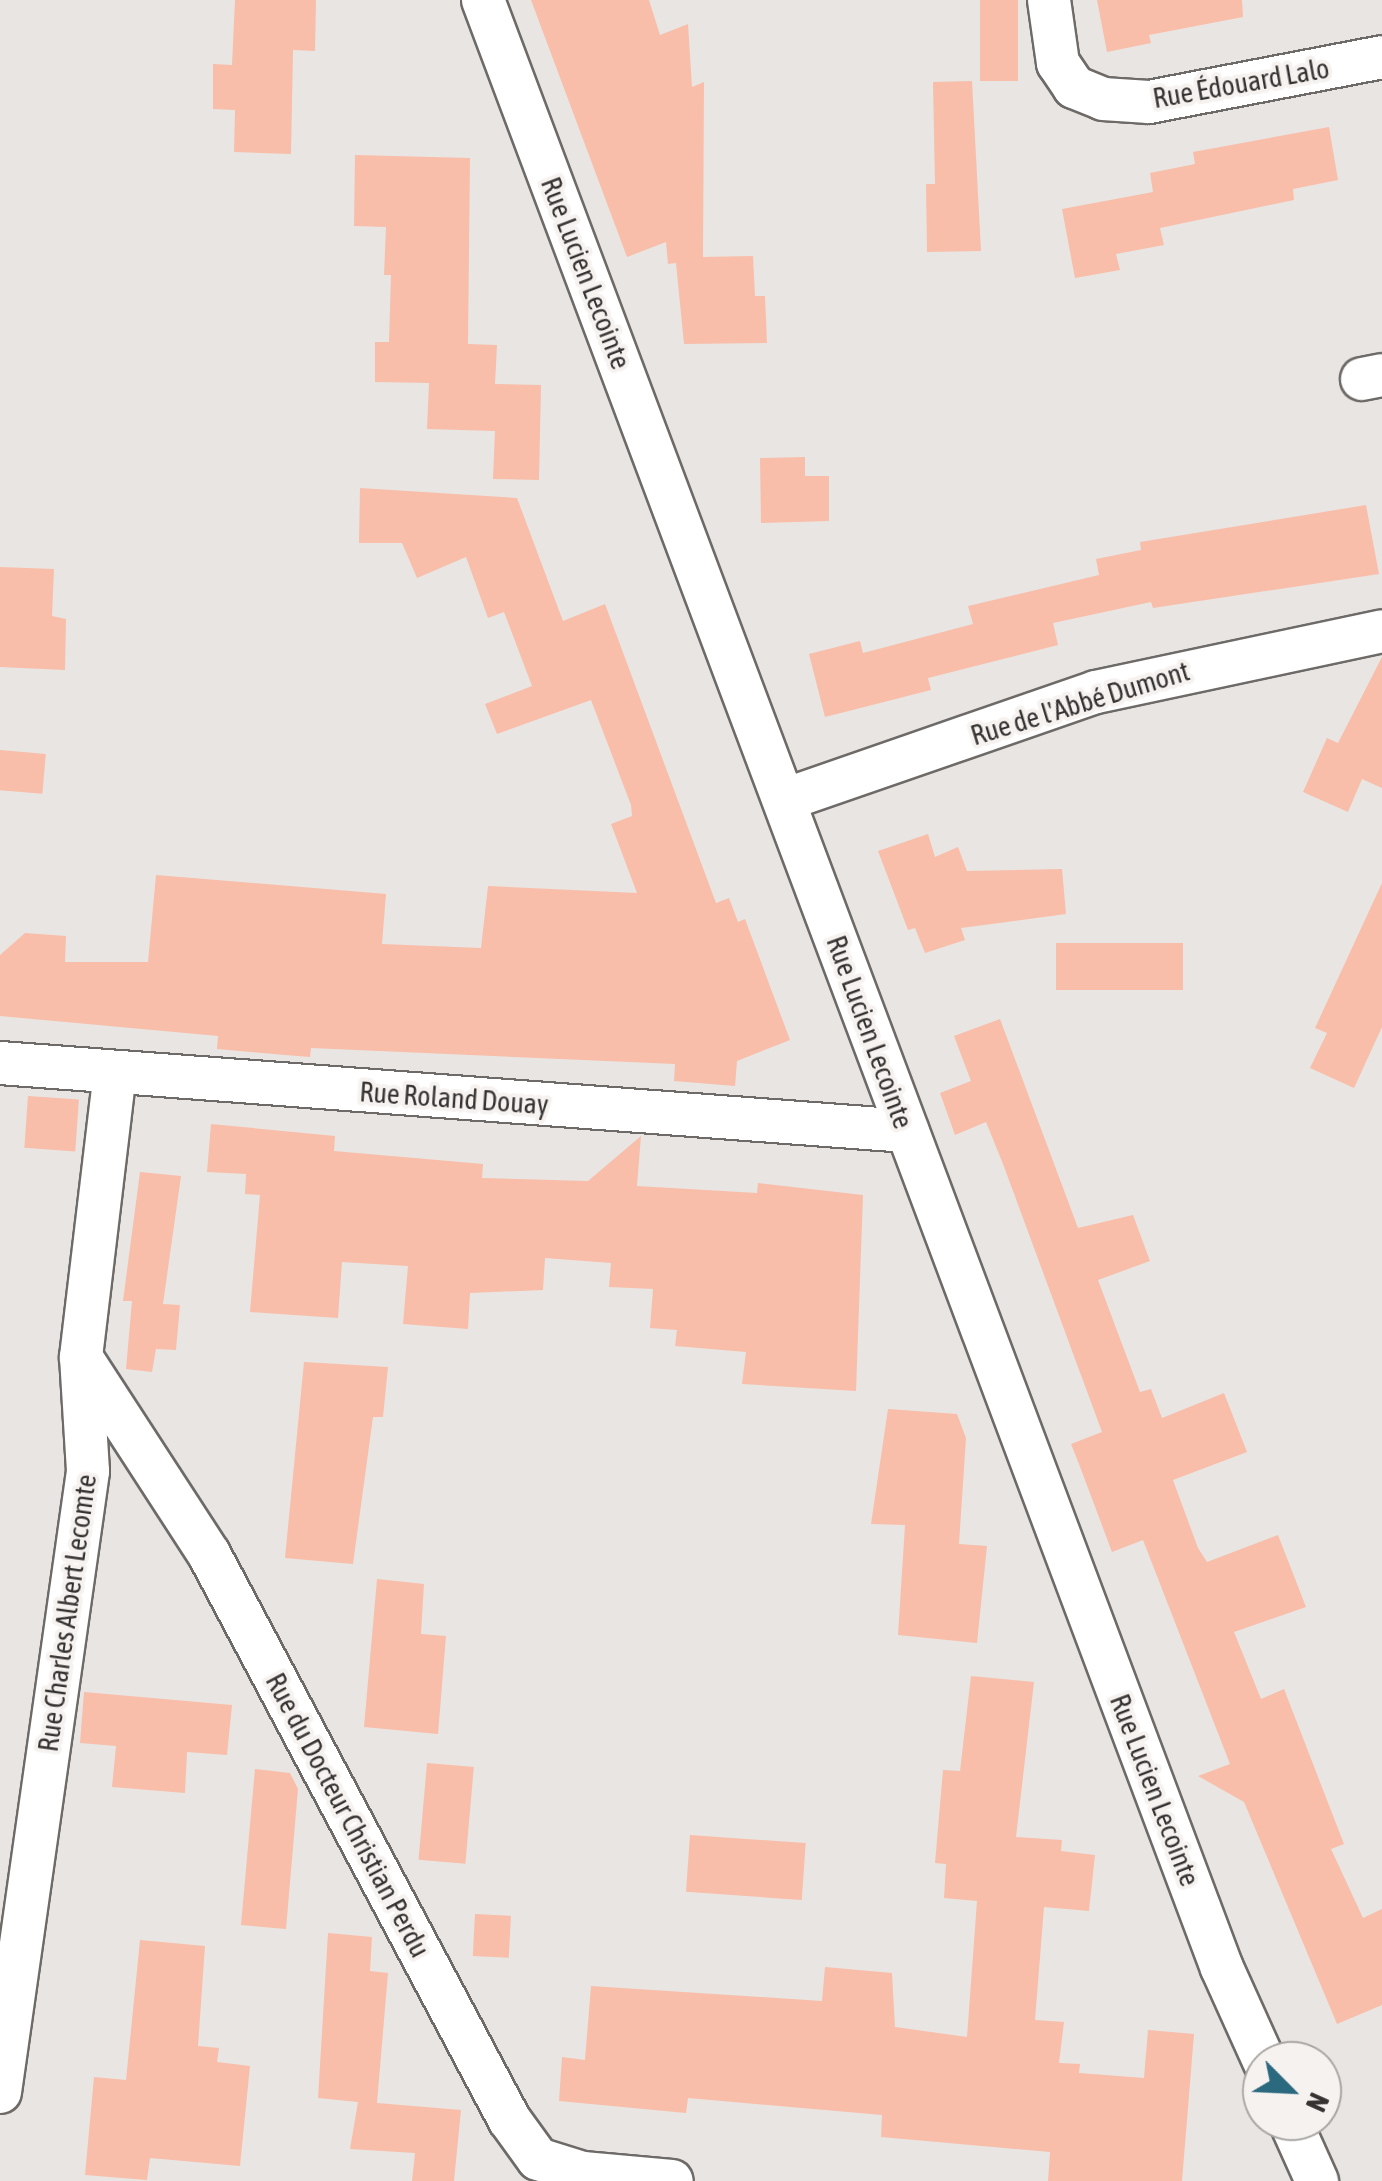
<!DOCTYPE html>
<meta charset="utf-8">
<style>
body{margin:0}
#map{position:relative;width:1382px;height:2181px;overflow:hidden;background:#e9e5e2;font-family:"Asap Condensed",sans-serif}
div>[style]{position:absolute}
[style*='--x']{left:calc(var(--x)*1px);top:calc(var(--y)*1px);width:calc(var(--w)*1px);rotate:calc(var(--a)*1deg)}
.building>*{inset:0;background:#f8bea9;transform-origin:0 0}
.roads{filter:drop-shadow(2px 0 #6d6a68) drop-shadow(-2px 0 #6d6a68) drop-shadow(0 2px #6d6a68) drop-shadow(0 -2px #6d6a68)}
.minor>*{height:42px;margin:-21px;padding:0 21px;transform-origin:21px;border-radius:21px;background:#fff}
span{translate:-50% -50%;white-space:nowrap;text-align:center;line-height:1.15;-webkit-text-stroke:8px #f6f2f0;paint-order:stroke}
.street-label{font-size:28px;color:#353332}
.north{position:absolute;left:1242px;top:2041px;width:100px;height:100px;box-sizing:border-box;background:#f6f2f0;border:2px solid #a9a6a4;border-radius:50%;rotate:114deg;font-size:28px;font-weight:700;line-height:40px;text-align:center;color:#353332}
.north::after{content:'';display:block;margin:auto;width:35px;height:45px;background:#2b697f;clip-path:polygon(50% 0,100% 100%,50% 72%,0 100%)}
</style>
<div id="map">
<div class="building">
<div style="clip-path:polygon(235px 0,316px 0,315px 51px,293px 50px,291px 154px,234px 152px,235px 110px,213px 109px,213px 64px,232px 65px)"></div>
<div style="clip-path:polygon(531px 0,649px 0,660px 35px,688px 24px,692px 87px,704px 82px,703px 257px,753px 256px,755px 296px,765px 296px,767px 343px,684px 344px,676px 263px,668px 264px,666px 242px,627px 257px)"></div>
<div style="left:980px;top:0;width:38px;height:81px"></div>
<div style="clip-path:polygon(1097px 0,1242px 0,1243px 17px,1149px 35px,1151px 43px,1107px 52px)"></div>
<div style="clip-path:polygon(972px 81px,981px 251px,927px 252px,926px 184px,935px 184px,933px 82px)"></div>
<div style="clip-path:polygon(1329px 127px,1338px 180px,1293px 189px,1294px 200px,1160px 228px,1164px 245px,1116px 254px,1120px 270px,1075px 278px,1062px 209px,1153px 192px,1150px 173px,1195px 164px,1193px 152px)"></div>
<div style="clip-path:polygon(355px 155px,470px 158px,468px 344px,497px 345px,495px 384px,541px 385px,539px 480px,493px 479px,495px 431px,427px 429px,429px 383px,375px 382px,375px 342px,389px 342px,391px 275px,384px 275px,386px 227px,354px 226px)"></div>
<div style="clip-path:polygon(805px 457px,805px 476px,829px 476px,829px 521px,761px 523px,760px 458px)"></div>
<div style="clip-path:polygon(360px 488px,517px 498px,563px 621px,605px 604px,716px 903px,729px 898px,738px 922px,745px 919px,790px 1040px,737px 1061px,735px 1086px,674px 1081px,675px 1064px,311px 1048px,310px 1057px,285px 1055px,217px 1049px,218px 1036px,0 1016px,0 955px,25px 933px,66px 936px,65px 962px,148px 962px,156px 875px,386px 894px,382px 944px,481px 948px,488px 886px,637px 893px,611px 824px,632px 816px,631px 805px,591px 700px,497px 734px,485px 704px,532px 686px,504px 612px,488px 618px,466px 557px,417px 578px,402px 543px,359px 543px)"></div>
<div style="clip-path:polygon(1366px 505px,1379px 574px,1153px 608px,1151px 602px,1053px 623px,1058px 645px,928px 678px,931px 690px,825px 717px,809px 654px,860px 641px,863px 653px,973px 624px,968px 606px,1099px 575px,1096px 559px,1141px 550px,1140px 542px)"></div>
<div style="clip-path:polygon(0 567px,54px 569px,52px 616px,66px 619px,65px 670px,0 667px)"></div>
<div style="clip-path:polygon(1382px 657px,1382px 788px,1362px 779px,1348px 812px,1303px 792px,1327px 738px,1338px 743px)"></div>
<div style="left:0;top:750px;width:46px;height:40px;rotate:5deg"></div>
<div style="clip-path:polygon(928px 834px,935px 857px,958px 847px,967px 871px,1062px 869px,1066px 914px,961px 928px,965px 940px,925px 953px,915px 928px,908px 930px,878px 851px)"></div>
<div style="clip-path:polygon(1382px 883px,1382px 1027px,1354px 1088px,1310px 1068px,1327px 1033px,1315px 1028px)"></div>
<div style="left:1056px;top:943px;width:127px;height:47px"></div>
<div style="clip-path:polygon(1000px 1019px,1078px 1228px,1133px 1215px,1150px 1261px,1098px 1280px,1140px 1392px,1151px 1389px,1162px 1418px,1224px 1393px,1247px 1452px,1173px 1480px,1198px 1548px,1207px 1562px,1278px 1535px,1306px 1607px,1234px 1632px,1261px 1699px,1284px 1689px,1344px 1844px,1331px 1849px,1363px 1918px,1382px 1909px,1382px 2005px,1337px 2024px,1244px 1802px,1198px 1776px,1230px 1764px,1143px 1540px,1112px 1552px,1079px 1464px,1071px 1444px,1102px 1432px,1003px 1164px,986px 1122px,955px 1135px,940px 1093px,971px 1081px,954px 1036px)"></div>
<div style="left:28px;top:1096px;width:51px;height:52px;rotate:4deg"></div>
<div style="clip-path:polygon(211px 1124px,335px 1136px,334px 1151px,483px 1164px,482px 1178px,588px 1181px,641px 1136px,637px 1186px,757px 1193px,758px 1183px,863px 1195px,856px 1391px,742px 1384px,746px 1352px,675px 1346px,677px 1330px,650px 1328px,653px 1289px,609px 1287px,611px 1263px,545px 1258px,543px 1290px,470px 1293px,468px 1329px,403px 1324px,408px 1266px,342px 1262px,338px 1318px,250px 1312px,260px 1195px,245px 1194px,246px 1174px,207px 1172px)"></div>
<div style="clip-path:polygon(140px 1172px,181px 1176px,163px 1304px,180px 1305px,176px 1350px,156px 1349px,152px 1372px,126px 1369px,132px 1301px,123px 1301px)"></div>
<div style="clip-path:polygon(304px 1362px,388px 1367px,383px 1417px,373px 1417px,353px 1564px,285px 1558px)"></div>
<div style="clip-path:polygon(888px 1409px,957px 1414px,966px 1438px,959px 1544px,987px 1546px,977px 1643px,898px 1635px,905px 1525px,871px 1524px)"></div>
<div style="clip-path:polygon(377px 1579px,424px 1584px,421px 1634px,446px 1636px,438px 1734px,364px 1727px)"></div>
<div style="clip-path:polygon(971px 1676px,1034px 1682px,1016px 1837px,1062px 1840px,1061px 1851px,1095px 1855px,1089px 1911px,1044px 1907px,1035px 2020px,1064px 2022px,1059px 2063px,1080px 2064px,1079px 2073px,1144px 2078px,1148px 2030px,1194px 2034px,1182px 2181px,1048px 2181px,1050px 2152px,881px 2137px,882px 2115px,688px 2098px,686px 2113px,559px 2101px,562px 2057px,585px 2060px,591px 1986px,822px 2001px,825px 1967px,892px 1973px,895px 2027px,967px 2037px,977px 1901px,944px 1898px,946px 1864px,935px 1863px,943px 1770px,960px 1771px)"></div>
<div style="clip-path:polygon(84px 1692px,232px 1705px,227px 1755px,187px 1752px,185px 1793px,112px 1787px,116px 1746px,80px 1743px)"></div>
<div style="left:427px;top:1763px;width:47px;height:97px;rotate:5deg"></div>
<div style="clip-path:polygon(255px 1769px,290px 1773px,298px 1789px,286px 1929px,241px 1925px)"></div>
<div style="left:690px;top:1835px;width:116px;height:57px;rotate:4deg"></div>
<div style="left:475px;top:1914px;width:36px;height:42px;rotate:3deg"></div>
<div style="clip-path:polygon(328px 1933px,372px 1937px,370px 1971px,388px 1973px,377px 2103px,461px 2110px,454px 2181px,412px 2181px,415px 2153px,350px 2149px,358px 2102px,318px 2098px)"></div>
<div style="clip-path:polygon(140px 1940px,205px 1946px,198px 2046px,219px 2048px,217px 2062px,250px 2066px,240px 2166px,150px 2158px,147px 2180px,85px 2175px,94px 2077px,126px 2080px)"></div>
</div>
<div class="roads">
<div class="minor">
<div style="--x:483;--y:0;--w:2102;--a:69.42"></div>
<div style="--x:1222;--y:1968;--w:102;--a:65.7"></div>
<div style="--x:1049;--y:0;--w:64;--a:81.9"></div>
<div style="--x:1058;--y:63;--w:29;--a:56"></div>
<div style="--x:1074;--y:87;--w:31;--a:22"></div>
<div style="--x:1103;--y:99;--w:46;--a:3.7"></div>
<div style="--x:1149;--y:102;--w:237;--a:-10.9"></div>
<div style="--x:1362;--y:379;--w:20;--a:-11"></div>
<div style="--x:784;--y:800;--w:330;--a:-19.1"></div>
<div style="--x:1096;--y:692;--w:292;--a:-12"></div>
<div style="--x:0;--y:1063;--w:910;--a:4.29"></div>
<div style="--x:81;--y:1357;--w:235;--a:57"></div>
<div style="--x:209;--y:1554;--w:640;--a:62.03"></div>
<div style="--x:509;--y:2119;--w:49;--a:54.1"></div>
<div style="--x:538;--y:2159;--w:47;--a:17.3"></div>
<div style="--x:583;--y:2173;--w:89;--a:5.1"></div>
<div style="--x:0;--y:2092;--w:627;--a:-81.93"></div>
<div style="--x:88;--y:1471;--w:114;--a:-93.5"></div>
<div style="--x:81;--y:1357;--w:286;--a:-83.2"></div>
<div style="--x:1290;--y:2121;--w:66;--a:65.8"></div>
</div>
</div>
<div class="street-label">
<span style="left:1241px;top:83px;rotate:-10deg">Rue Édouard Lalo</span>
<span style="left:586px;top:273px;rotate:69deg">Rue Lucien Lecointe</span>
<span style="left:1080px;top:703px;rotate:-17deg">Rue de l'Abbé Dumont</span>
<span style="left:870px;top:1032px;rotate:70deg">Rue Lucien Lecointe</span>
<span style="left:454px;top:1098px;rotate:4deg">Rue Roland Douay</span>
<span style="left:67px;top:1613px;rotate:-82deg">Rue Charles Albert Lecomte</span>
<span style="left:1155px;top:1790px;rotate:69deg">Rue Lucien Lecointe</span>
<span style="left:348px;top:1815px;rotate:62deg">Rue du Docteur Christian Perdu</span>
</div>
<div class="north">N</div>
</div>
